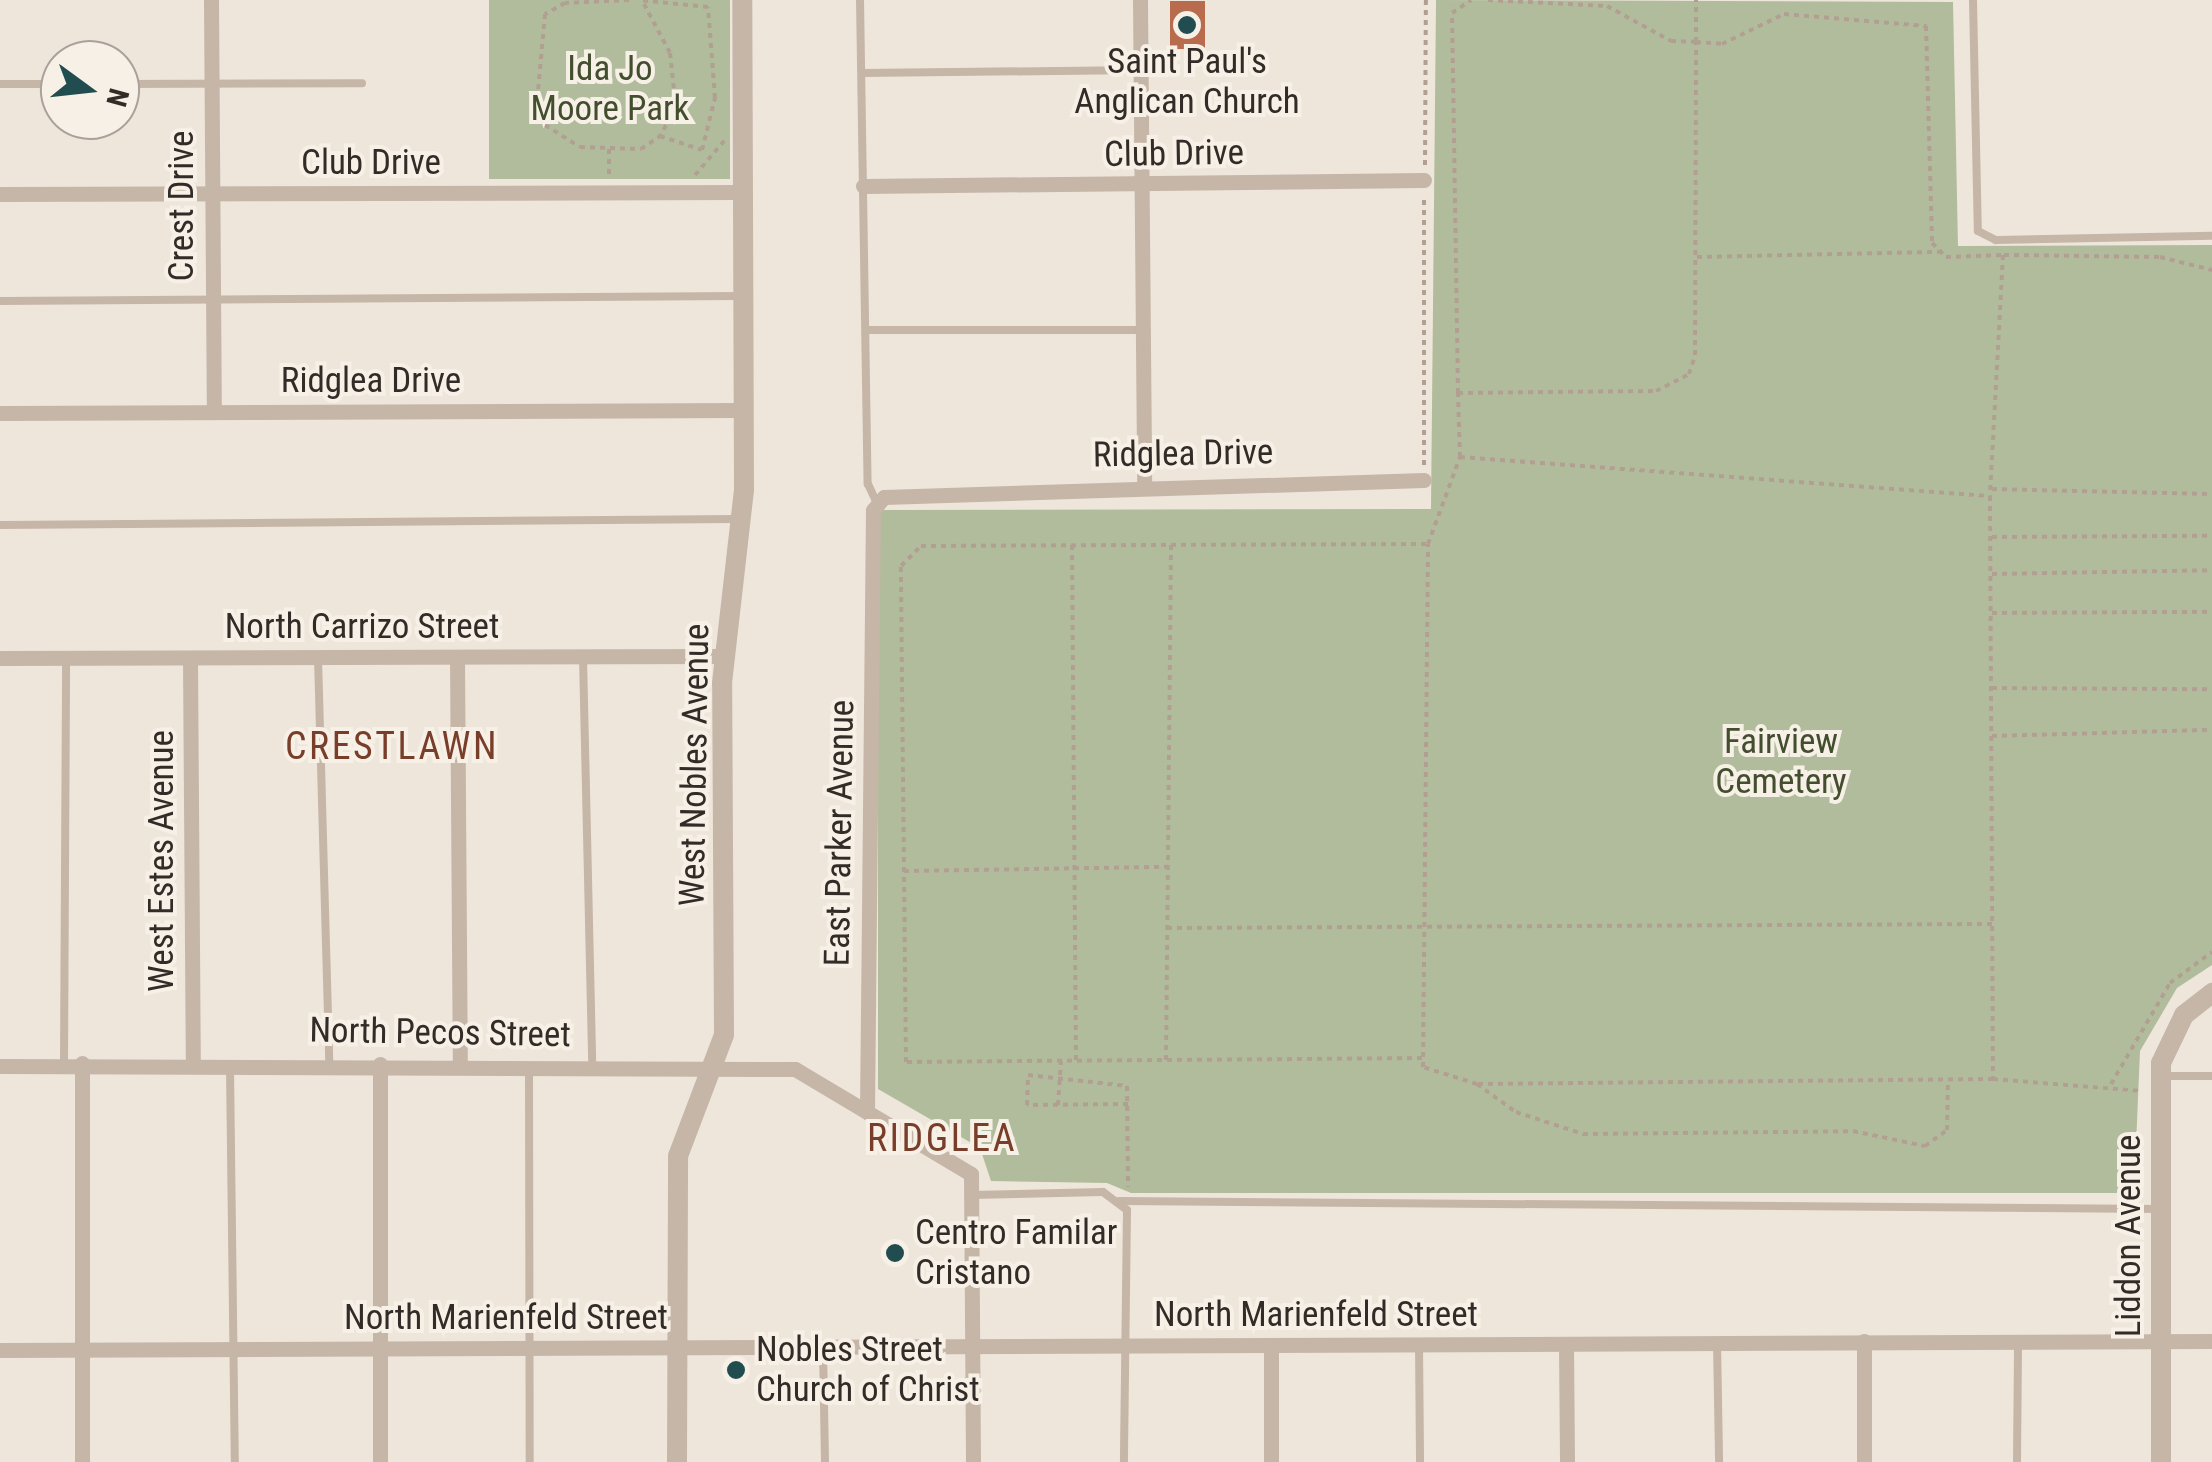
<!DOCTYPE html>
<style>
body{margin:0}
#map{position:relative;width:2212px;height:1462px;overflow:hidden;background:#efe6db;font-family:"Roboto Condensed",sans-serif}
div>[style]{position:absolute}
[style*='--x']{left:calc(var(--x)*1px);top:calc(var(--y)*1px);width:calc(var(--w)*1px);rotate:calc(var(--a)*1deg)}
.green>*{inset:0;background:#b1bc9c;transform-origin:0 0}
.building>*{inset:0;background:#b96b4e;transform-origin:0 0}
.path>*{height:4px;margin-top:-2px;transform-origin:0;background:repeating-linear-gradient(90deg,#b1a092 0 5px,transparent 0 10px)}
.service>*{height:8px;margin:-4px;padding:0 4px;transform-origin:4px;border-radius:4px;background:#c5b6a8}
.minor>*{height:15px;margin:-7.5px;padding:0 7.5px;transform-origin:7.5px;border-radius:7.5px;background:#c5b6a8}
.tertiary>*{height:20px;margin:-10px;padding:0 10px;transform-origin:10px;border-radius:10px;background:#c5b6a8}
.dots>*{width:28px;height:28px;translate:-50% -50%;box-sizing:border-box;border:5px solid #f7f0e6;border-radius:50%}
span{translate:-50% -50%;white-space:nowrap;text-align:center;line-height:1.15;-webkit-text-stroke:8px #f7f0e6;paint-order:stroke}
.poi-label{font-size:35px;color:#332b27}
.left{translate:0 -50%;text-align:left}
.park-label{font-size:35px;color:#424e2e}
.street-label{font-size:35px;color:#332b27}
.neighbourhood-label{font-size:38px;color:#793e29;letter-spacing:2.5px}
.north{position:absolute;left:40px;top:40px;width:100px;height:100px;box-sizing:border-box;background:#f7f0e6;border:2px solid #a9a19a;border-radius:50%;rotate:105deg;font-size:28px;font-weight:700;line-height:40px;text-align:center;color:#332b27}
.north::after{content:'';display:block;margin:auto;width:35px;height:45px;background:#214c50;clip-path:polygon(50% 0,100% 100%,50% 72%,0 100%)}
</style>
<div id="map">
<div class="green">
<div style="left:489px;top:0;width:241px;height:179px"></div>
<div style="clip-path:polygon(1436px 0,1953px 2px,1958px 246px,2212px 245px,2212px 965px,2177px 988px,2140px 1051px,2134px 1193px,1131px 1193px,1107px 1183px,991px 1181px,980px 1148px,878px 1089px,878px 510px,1431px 509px)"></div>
</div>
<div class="building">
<div style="left:1205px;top:1px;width:48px;height:35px;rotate:90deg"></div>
</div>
<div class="path">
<div style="--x:629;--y:0;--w:64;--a:177.3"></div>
<div style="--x:565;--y:3;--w:23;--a:151"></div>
<div style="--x:545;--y:14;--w:88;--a:95.2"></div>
<div style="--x:537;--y:102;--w:24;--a:71"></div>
<div style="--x:545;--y:125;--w:41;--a:32.2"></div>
<div style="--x:580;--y:147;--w:61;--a:1.9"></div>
<div style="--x:641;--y:149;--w:23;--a:-34"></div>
<div style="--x:660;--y:136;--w:44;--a:18.4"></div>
<div style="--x:702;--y:150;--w:54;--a:-76"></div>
<div style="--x:715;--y:98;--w:91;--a:-94.4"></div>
<div style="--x:708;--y:7;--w:70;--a:-174.3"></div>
<div style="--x:1488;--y:0;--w:119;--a:2.9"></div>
<div style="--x:1607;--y:6;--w:73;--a:28.7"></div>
<div style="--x:1671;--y:41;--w:25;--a:2"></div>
<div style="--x:1696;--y:42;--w:26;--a:4"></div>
<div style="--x:1722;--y:44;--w:69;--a:-25.8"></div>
<div style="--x:1784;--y:14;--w:143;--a:4.8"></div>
<div style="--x:1926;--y:26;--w:217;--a:88.4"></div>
<div style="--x:1932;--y:243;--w:20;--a:45"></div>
<div style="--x:1946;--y:257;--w:57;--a:-2"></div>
<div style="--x:2003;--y:255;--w:241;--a:93.1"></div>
<div style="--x:1990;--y:496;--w:583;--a:89.71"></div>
<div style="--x:1993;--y:1079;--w:516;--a:179.44"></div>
<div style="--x:1477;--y:1084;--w:57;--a:-162.5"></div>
<div style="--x:1423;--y:1067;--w:523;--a:-89.45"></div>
<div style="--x:1428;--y:544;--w:93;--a:-69.8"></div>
<div style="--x:1460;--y:457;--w:64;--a:-91.8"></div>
<div style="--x:1458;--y:393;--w:198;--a:-0.6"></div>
<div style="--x:1656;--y:391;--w:37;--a:-27"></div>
<div style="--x:1689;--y:374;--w:20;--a:-72"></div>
<div style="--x:1695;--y:355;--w:313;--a:-89.8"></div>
<div style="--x:1696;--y:42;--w:42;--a:-90"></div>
<div style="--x:644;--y:4;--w:55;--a:62"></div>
<div style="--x:670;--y:53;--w:55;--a:83.8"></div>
<div style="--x:676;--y:108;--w:32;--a:120"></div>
<div style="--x:609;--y:149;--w:26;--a:90"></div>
<div style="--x:1425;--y:165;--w:165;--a:-89.7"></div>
<div style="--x:695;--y:175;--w:45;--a:-49.5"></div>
<div style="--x:2004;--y:255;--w:156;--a:0.7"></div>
<div style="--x:2160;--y:257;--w:54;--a:14"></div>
<div style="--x:1697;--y:257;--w:245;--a:-1.2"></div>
<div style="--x:1458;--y:393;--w:380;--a:-90.9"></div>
<div style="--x:1452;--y:13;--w:23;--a:-34"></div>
<div style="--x:1460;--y:457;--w:530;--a:4.22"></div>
<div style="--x:1424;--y:465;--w:270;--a:-90"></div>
<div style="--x:1992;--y:489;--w:220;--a:1.3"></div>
<div style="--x:1992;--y:537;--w:220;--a:-0.3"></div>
<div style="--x:1072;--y:545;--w:516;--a:89.56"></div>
<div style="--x:1992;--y:574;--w:220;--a:-1"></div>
<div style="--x:1992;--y:613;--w:220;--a:-0.3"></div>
<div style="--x:1992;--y:688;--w:220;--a:0.3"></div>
<div style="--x:1992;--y:736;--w:220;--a:-1.6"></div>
<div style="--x:904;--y:871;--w:264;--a:-0.9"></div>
<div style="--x:1167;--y:928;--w:825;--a:-0.28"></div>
<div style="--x:1422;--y:1058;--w:516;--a:179.56"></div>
<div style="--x:906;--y:1062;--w:496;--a:-90.6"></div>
<div style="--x:901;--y:566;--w:28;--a:-45"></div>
<div style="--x:921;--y:546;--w:507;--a:-0.23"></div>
<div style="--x:1166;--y:1060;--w:515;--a:-89.44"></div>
<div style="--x:1993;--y:1079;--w:148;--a:4.6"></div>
<div style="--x:1477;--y:1084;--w:48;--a:35.7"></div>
<div style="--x:1516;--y:1112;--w:71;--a:18.2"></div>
<div style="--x:1583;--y:1134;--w:270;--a:-0.6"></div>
<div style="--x:1853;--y:1131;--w:74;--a:11.8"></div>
<div style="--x:1925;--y:1146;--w:27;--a:-36"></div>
<div style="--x:1947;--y:1130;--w:50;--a:-88.9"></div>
<div style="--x:2111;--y:1084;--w:117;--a:-59.7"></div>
<div style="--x:2170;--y:983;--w:52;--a:-36.4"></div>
<div style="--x:1128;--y:1104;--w:101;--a:179.4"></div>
<div style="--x:1027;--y:1105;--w:30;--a:-88"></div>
<div style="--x:1028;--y:1075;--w:100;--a:6.3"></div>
<div style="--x:1127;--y:1086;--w:101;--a:89.4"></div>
<div style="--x:1058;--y:1105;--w:44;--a:-86.1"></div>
</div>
<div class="service">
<div style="--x:860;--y:0;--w:484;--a:89.1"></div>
<div style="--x:868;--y:484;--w:21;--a:65"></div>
<div style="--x:1973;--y:0;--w:231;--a:88.8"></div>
<div style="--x:1978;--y:231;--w:20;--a:27"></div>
<div style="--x:1996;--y:240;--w:216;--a:-1.1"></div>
<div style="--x:862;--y:73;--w:279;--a:-0.6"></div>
<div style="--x:0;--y:84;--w:60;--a:0"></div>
<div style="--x:120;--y:84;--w:242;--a:-0.2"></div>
<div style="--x:0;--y:301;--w:740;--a:-0.39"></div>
<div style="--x:866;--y:330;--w:275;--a:0"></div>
<div style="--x:0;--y:525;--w:736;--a:-0.47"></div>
<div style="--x:583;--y:657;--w:410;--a:88.7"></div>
<div style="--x:318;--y:658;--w:406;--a:88.4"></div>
<div style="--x:64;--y:1064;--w:406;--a:-89.7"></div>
<div style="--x:529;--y:1066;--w:396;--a:89.9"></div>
<div style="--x:230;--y:1068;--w:394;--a:89.3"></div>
<div style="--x:2162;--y:1076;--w:50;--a:0"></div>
<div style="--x:972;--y:1195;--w:131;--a:-1.3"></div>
<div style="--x:1103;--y:1192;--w:30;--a:37"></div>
<div style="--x:1127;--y:1210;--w:252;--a:90.7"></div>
<div style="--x:1119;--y:1201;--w:1041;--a:0.44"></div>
<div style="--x:1717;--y:1342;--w:120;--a:89"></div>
<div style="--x:1419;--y:1343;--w:119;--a:89.5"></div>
<div style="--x:823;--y:1347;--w:115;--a:89"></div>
<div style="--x:2017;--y:1462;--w:121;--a:-89.5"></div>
</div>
<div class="minor">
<div style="--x:211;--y:0;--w:412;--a:89.6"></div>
<div style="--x:1140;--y:0;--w:484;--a:89.5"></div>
<div style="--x:863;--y:186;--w:561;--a:-0.61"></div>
<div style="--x:0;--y:194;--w:741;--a:-0.15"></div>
<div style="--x:0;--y:413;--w:742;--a:-0.23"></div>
<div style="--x:457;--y:657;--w:409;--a:89.6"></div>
<div style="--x:0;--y:658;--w:725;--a:-0.16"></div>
<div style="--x:190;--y:658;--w:405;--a:89.6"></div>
<div style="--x:82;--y:1063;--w:399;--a:90"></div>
<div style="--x:0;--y:1066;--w:795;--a:0.22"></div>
<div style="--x:795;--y:1069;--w:205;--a:30.8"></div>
<div style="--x:971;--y:1174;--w:288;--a:89.6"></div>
<div style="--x:867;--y:1112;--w:602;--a:-89.43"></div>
<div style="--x:873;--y:510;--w:17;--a:-50"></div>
<div style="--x:884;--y:497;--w:540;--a:-1.8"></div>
<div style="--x:1864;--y:1341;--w:121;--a:90"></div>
<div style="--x:1566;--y:1344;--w:118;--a:89.5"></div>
<div style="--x:1271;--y:1345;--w:117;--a:90"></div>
<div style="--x:0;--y:1350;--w:2212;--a:-0.23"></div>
<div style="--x:380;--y:1462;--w:398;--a:-90"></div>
</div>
<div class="tertiary">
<div style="--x:677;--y:1462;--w:306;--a:-89.8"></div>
<div style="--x:678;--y:1156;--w:129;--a:-69.2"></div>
<div style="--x:724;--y:1035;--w:352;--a:-90.3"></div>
<div style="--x:722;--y:683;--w:195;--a:-83.5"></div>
<div style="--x:744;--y:489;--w:489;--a:-90.2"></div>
<div style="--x:2161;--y:1462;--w:399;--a:-90"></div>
<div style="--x:2161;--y:1063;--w:53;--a:-64.4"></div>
<div style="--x:2184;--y:1015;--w:36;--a:-38"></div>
</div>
<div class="dots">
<div style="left:1187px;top:25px;background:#214c50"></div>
<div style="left:895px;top:1253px;background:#214c50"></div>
<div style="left:736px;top:1370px;background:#214c50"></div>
</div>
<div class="poi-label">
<span style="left:1187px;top:82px">Saint Paul's<br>Anglican Church</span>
<span class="left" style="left:915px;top:1253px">Centro Familar<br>Cristano</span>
<span class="left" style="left:756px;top:1370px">Nobles Street<br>Church of Christ</span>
</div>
<div class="park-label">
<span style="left:610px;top:89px">Ida Jo<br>Moore Park</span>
<span style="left:1781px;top:762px">Fairview<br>Cemetery</span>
</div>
<div class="street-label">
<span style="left:1174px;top:154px;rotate:-1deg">Club Drive</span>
<span style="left:371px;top:163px">Club Drive</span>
<span style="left:182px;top:206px;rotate:-90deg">Crest Drive</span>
<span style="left:371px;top:381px">Ridglea Drive</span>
<span style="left:1183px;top:454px;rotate:-1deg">Ridglea Drive</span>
<span style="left:362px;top:627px">North Carrizo Street</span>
<span style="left:695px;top:765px;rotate:-89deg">West Nobles Avenue</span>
<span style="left:840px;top:833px;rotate:-89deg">East Parker Avenue</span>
<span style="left:162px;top:861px;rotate:-90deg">West Estes Avenue</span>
<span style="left:440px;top:1033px;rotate:1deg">North Pecos Street</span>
<span style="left:2129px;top:1236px;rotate:-90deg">Liddon Avenue</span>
<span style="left:1316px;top:1315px">North Marienfeld Street</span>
<span style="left:506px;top:1318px">North Marienfeld Street</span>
</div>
<div class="neighbourhood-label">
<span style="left:392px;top:747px">CRESTLAWN</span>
<span style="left:942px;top:1139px">RIDGLEA</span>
</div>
<div class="north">N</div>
</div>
